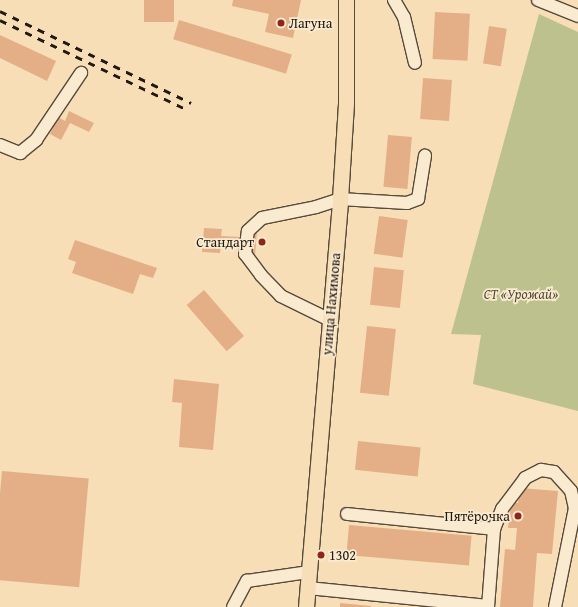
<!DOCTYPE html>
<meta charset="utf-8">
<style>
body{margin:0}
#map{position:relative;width:578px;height:607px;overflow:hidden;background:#f7deb7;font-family:"Gentium Book Plus",serif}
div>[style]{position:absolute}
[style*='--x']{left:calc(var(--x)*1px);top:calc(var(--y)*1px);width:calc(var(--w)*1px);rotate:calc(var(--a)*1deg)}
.green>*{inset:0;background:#bdc18e}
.building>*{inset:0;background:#e4af87;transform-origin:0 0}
.roads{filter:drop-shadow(1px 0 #564a3a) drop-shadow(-1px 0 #564a3a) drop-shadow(0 1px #564a3a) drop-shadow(0 -1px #564a3a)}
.minor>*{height:12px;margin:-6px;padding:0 6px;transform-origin:6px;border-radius:6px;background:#faead0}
.major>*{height:15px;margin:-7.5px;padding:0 7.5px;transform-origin:7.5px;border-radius:7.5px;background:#f7deb7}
.rail>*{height:3px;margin-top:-1.5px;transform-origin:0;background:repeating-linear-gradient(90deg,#211910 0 7px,transparent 0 14px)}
.dots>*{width:11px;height:11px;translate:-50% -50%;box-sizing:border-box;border:2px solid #faead0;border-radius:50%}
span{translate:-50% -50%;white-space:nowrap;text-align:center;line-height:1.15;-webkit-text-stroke:3.5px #faead0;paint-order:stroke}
.poi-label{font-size:14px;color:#211910}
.left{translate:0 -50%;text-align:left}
.right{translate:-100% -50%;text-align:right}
.park-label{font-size:14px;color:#504b36;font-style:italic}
.street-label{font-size:14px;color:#211910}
</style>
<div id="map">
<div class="green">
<div style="clip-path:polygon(539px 14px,578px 32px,578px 411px,473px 384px,481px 335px,451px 334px)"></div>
</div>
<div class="building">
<div style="left:144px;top:0;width:30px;height:22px"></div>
<div style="clip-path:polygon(233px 0,301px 0,293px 38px,265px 32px,269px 14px,232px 6px)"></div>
<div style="left:435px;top:12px;width:35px;height:47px;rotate:3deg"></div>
<div style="left:179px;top:20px;width:118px;height:20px;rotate:17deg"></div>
<div style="left:489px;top:26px;width:18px;height:38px;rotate:9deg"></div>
<div style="clip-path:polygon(0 35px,56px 61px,47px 81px,0 58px)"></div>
<div style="left:423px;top:78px;width:29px;height:41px;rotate:4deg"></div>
<div style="clip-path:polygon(69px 111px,94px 123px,89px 132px,70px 123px,61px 140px,50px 134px,58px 117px,65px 121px)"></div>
<div style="left:388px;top:135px;width:24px;height:52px;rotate:5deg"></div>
<div style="left:379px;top:216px;width:29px;height:38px;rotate:8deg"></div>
<div style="clip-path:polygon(204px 228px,222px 229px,221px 236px,241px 237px,242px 230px,257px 231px,255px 255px,239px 254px,239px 247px,221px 245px,220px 253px,202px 252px)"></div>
<div style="clip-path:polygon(75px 240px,157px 268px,153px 278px,140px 274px,133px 294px,72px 273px,76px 262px,68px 259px)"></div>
<div style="left:374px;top:267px;width:30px;height:38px;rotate:6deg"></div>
<div style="left:204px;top:290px;width:61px;height:23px;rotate:49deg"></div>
<div style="left:367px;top:326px;width:29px;height:67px;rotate:6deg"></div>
<div style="clip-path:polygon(174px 379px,219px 384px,213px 450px,179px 447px,182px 403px,172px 402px)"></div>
<div style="left:358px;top:441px;width:63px;height:29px;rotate:6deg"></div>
<div style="left:2px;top:471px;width:87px;height:109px;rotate:5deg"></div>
<div style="clip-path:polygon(520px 488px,558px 491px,552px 554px,537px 553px,533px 607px,500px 607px,505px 549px,515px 550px,517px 528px,508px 528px,511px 503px,518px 503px)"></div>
<div style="left:349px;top:525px;width:123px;height:30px;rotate:5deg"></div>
<div style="clip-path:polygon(340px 603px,371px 606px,371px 607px,340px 607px)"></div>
</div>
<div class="roads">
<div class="minor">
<div style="--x:394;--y:0;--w:20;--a:60"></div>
<div style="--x:404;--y:17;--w:47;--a:76.6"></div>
<div style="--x:538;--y:0;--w:43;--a:21.8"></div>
<div style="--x:0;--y:145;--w:22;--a:22"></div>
<div style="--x:20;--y:153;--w:21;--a:-39"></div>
<div style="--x:36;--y:140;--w:81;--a:-56.1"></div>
<div style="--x:330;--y:320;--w:55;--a:-153.9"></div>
<div style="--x:281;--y:296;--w:29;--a:-134"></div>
<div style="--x:261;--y:275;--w:26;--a:-127"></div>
<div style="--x:245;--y:254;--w:23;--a:-83"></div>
<div style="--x:248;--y:231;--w:19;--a:-43"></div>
<div style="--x:262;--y:218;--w:55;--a:-11.5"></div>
<div style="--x:316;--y:207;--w:25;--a:-18"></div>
<div style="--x:340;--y:199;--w:67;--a:3.4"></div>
<div style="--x:407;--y:203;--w:12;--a:-20"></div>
<div style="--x:418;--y:199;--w:44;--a:-80.8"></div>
<div style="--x:347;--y:514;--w:148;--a:5.8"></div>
<div style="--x:308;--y:588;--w:181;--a:5.7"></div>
<div style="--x:233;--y:607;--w:30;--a:-62"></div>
<div style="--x:247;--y:581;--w:63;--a:-8.3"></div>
<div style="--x:488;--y:607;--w:78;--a:-85.6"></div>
<div style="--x:494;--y:529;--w:22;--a:-68"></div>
<div style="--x:502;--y:509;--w:39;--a:-53"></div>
<div style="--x:525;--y:478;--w:18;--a:-27"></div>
<div style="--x:541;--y:470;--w:13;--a:9"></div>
<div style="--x:554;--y:472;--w:25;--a:48"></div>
<div style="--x:571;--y:491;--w:17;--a:77"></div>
<div style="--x:575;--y:508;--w:101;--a:101.4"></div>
</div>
<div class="major">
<div style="--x:306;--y:607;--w:409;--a:-85.2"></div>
<div style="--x:340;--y:199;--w:96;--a:-86.4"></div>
<div style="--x:346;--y:103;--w:103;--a:-90"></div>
</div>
</div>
<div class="rail">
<div style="--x:0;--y:11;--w:212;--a:25.7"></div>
<div style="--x:0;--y:20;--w:206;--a:25.6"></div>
</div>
<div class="dots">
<div style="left:281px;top:23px;background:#8f2418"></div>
<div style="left:262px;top:242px;background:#8f2418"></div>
<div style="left:518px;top:516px;background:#8f2418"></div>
<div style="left:321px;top:555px;background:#8f2418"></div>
</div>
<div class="poi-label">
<span class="left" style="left:289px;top:23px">Лагуна</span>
<span class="right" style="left:254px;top:242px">Стандарт</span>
<span class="right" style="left:510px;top:516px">Пятёрочка</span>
<span class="left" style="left:329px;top:555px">1302</span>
</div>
<div class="park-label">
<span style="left:521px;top:294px">СТ «Урожай»</span>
</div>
<div class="street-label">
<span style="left:331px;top:304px;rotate:-85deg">улица Нахимова</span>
</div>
</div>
